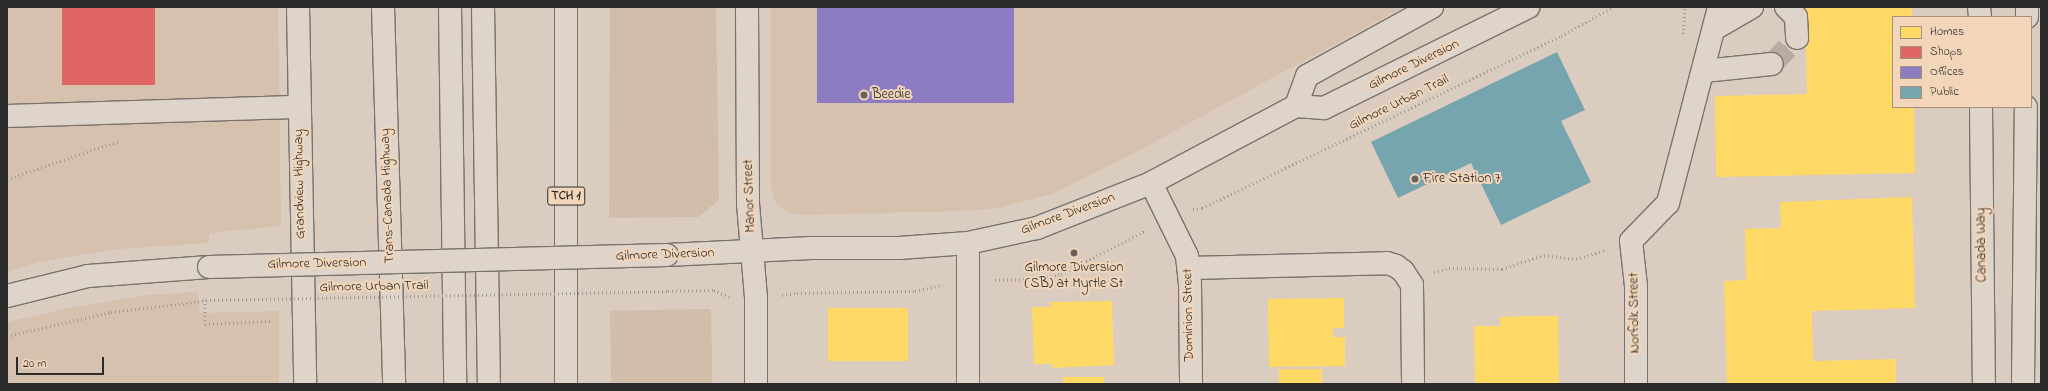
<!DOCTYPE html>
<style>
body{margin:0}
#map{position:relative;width:2048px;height:391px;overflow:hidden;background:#daccbe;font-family:"Indie Flower",sans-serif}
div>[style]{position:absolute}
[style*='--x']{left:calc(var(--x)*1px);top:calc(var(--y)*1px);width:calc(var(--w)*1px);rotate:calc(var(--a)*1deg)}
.built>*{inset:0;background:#d5c1ae}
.green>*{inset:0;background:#d0bdaa;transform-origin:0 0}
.homes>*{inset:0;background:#ffd966;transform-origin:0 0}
.shops>*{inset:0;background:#e06666;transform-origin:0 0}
.offices>*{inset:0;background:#8e7cc3;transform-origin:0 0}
.public>*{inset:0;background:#76a5af}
.minor-tunnel>*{height:22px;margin-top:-11px;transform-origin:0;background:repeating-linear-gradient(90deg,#b7aca1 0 22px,transparent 0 33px)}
.path>*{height:2.5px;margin-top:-1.25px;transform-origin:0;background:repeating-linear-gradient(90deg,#a29b93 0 1px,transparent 0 4px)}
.roads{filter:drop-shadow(1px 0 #7a736d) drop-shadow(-1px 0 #7a736d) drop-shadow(0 1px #7a736d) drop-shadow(0 -1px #7a736d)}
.minor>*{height:22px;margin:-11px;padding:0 11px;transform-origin:11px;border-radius:11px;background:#dfd4ca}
.major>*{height:22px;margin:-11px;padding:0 11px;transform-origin:11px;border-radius:11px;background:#dfd4ca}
.highway>*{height:22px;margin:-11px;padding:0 11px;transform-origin:11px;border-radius:11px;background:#dfd4ca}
.path-bridge>*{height:2.5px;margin-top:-1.25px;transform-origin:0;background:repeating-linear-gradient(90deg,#a29b93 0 1px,transparent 0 4px)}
.bridges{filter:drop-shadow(1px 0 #7a736d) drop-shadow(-1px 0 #7a736d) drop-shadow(0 1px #7a736d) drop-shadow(0 -1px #7a736d)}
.major-bridge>*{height:22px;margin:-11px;padding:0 11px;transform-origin:11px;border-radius:11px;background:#dfd4ca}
.dots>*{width:11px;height:11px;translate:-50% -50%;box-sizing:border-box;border:2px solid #f3d6b9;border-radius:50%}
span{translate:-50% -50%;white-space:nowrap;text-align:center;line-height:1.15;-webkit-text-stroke:4px #f3d6b9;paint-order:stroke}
.shield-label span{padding:1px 3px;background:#f3d6b9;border:1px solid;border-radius:3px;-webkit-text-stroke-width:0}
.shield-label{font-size:13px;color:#2b2b2b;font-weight:700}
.street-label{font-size:14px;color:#2b2b2b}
.poi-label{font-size:14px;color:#2b2b2b}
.left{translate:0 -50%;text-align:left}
.frame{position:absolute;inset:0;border:8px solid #2b2b2b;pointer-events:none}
.legend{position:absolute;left:1892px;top:16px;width:140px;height:92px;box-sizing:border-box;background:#f3d6b9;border:1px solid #a39280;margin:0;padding:5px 7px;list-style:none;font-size:12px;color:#2b2b2b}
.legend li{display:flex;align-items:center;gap:8px;height:20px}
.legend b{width:20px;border:1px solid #a39280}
.scale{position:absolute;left:16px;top:357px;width:88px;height:18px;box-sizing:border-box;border:2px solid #2b2b2b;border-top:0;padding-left:5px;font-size:12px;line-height:14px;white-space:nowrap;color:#2b2b2b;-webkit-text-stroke:3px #f3d6b9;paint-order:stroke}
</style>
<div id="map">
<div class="built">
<div style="clip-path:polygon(7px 7px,278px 7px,281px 226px,209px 233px,209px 243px,117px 249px,39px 262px,7px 272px)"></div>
<div style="clip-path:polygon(771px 7px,1403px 7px,1134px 153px,1054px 193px,1000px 208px,961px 211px,801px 215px,790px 213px,779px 206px,774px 200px,771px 185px)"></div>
<div style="clip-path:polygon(197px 292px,200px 313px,279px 311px,279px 384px,7px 384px,7px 322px,69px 308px,148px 295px)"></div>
</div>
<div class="green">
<div style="clip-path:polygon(610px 7px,716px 7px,719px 200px,698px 217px,609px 218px)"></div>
<div style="left:711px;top:309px;width:75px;height:101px;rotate:89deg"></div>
</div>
<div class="homes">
<div style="clip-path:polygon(1805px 7px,1912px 7px,1912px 17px,1893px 17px,1893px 107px,1914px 107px,1915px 173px,1716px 177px,1715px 96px,1807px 94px)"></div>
<div style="clip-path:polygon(1912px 197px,1915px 308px,1812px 311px,1813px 361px,1896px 359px,1896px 384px,1727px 384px,1724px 281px,1746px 280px,1745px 229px,1781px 228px,1780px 202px)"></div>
<div style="clip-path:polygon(1344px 298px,1344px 328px,1333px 328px,1333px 337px,1345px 337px,1345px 366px,1269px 367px,1268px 299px)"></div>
<div style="clip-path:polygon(1112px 301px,1114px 365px,1052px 368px,1053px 364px,1034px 364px,1032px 307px,1051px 307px,1049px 302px)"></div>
<div style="left:828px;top:308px;width:80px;height:53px"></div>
<div style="clip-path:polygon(1536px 316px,1558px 316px,1559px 384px,1475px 384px,1474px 326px,1500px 326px,1500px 317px)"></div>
<div style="left:1279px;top:369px;width:43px;height:15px"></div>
<div style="left:1063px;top:377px;width:41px;height:7px"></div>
</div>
<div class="shops">
<div style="left:62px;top:7px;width:93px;height:78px"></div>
</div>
<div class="offices">
<div style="left:817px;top:7px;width:197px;height:96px"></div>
</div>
<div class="public">
<div style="clip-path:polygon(1557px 52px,1585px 110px,1561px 121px,1591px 182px,1501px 225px,1471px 163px,1398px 198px,1371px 142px)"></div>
</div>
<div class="minor-tunnel">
<div style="--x:1772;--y:64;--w:36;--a:-46"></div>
</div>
<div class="path">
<div style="--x:1683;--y:34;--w:27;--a:-86"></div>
<div style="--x:7;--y:179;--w:118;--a:-18.7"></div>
<div style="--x:1193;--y:209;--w:9;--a:-6"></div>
<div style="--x:1202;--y:208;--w:398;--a:-25.6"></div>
<div style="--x:1561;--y:36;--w:60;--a:-29.1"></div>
<div style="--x:1434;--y:272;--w:16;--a:-15"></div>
<div style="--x:1449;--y:268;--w:53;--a:1.1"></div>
<div style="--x:1502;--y:269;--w:44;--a:-18.4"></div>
<div style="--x:1544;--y:255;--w:32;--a:7"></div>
<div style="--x:1576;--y:259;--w:30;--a:-17"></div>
<div style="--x:995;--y:280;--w:44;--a:-1.3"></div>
<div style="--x:1039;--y:279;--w:23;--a:-13"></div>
<div style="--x:1061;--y:274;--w:94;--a:-27.1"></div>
<div style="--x:668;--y:291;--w:46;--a:-1.2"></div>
<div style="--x:714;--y:290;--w:17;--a:24"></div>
<div style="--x:782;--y:295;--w:15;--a:-8"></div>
<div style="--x:797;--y:293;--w:118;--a:-1"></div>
<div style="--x:915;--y:291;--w:28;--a:-13"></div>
<div style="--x:205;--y:300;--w:24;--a:90"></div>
<div style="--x:205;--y:324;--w:66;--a:-2.6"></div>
<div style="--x:7;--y:336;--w:107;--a:-13"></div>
<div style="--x:111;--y:312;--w:100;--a:-6.9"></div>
</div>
<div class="roads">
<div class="minor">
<div style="--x:747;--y:7;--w:197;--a:89.7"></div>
<div style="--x:748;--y:204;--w:93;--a:85.1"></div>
<div style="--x:756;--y:297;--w:87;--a:90"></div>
<div style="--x:1786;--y:7;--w:14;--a:45"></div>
<div style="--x:1796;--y:17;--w:21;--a:87"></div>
<div style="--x:1714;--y:29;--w:44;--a:-30.1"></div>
<div style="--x:1704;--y:71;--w:68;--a:-5.9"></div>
<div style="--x:7;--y:116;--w:292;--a:-1.8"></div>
<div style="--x:1151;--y:183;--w:81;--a:63.7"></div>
<div style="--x:1187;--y:256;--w:27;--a:84"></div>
<div style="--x:1190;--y:283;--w:101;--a:89.4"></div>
<div style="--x:968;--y:243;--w:141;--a:90"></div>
<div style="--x:1189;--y:268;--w:198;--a:-1.4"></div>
<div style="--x:1387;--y:263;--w:9;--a:18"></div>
<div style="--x:1396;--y:266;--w:9;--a:36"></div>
<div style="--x:1403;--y:271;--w:17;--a:57"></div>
<div style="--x:1412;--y:285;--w:99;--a:89.4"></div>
<div style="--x:1636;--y:384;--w:98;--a:-90"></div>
<div style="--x:1636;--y:286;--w:45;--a:-96.3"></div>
<div style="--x:1631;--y:241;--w:53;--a:-45.8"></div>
<div style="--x:1668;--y:203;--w:203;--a:-75.4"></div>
</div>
<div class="major">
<div style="--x:298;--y:7;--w:377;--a:88.9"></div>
<div style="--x:1979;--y:7;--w:10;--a:84"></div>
<div style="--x:2027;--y:17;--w:10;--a:-90"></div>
<div style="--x:1296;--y:106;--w:32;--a:-70"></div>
<div style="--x:1307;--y:76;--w:143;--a:-28.9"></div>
<div style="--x:1981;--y:107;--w:277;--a:89.4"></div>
<div style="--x:667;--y:255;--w:144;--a:-2.8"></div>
<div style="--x:811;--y:248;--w:88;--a:0"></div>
<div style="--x:899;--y:248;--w:69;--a:-4.1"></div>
<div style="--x:968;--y:243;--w:71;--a:-12.3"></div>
<div style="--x:1037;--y:228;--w:123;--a:-21.5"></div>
<div style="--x:1151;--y:183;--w:164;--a:-28"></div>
<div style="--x:1296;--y:106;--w:28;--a:4"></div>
<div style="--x:1324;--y:108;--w:228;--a:-26.3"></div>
<div style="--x:7;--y:296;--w:83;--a:-13.9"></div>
<div style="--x:88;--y:276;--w:121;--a:-4.3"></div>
<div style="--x:2023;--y:384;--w:277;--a:-89.4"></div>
</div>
<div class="highway">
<div style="--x:383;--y:7;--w:377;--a:88.3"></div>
<div style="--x:450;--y:7;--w:377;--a:89.2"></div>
<div style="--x:483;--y:7;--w:377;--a:89.1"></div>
<div style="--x:566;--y:7;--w:377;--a:90"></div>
</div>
</div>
<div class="path-bridge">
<div style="--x:210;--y:300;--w:458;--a:-1.1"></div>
</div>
<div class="bridges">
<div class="major-bridge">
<div style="--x:209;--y:267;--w:458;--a:-1.5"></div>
</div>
</div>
<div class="dots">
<div style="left:864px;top:95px;background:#68635e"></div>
<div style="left:1415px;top:179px;background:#68635e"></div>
<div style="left:1074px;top:253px;background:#68635e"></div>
</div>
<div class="shield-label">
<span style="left:566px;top:196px">TCH 1</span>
</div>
<div class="street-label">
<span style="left:1414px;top:65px;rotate:-26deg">Gilmore Diversion</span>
<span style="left:1399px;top:103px;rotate:-26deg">Gilmore Urban Trail</span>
<span style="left:300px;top:184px;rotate:-91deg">Grandview Highway</span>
<span style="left:388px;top:196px;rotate:-92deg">Trans-Canada Highway</span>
<span style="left:750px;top:196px;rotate:-92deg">Manor Street</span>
<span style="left:1068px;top:214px;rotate:-20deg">Gilmore Diversion</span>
<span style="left:1982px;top:245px;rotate:-91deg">Canada Way</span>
<span style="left:665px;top:255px;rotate:-2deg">Gilmore Diversion</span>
<span style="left:317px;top:264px;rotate:-1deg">Gilmore Diversion</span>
<span style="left:374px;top:287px;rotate:-1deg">Gilmore Urban Trail</span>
<span style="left:1635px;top:313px;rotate:-91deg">Norfolk Street</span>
<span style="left:1189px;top:315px;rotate:-91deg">Dominion Street</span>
</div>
<div class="poi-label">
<span class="left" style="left:872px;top:95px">Beedie</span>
<span class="left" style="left:1423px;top:179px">Fire Station 7</span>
<span style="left:1074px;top:276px">Gilmore Diversion<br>(SB) at Myrtle St</span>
</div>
<div class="frame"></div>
<ul class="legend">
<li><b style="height:11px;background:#ffd966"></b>Homes</li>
<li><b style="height:11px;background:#e06666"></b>Shops</li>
<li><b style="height:11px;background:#8e7cc3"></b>Offices</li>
<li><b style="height:11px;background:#76a5af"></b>Public</li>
</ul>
<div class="scale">20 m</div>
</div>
